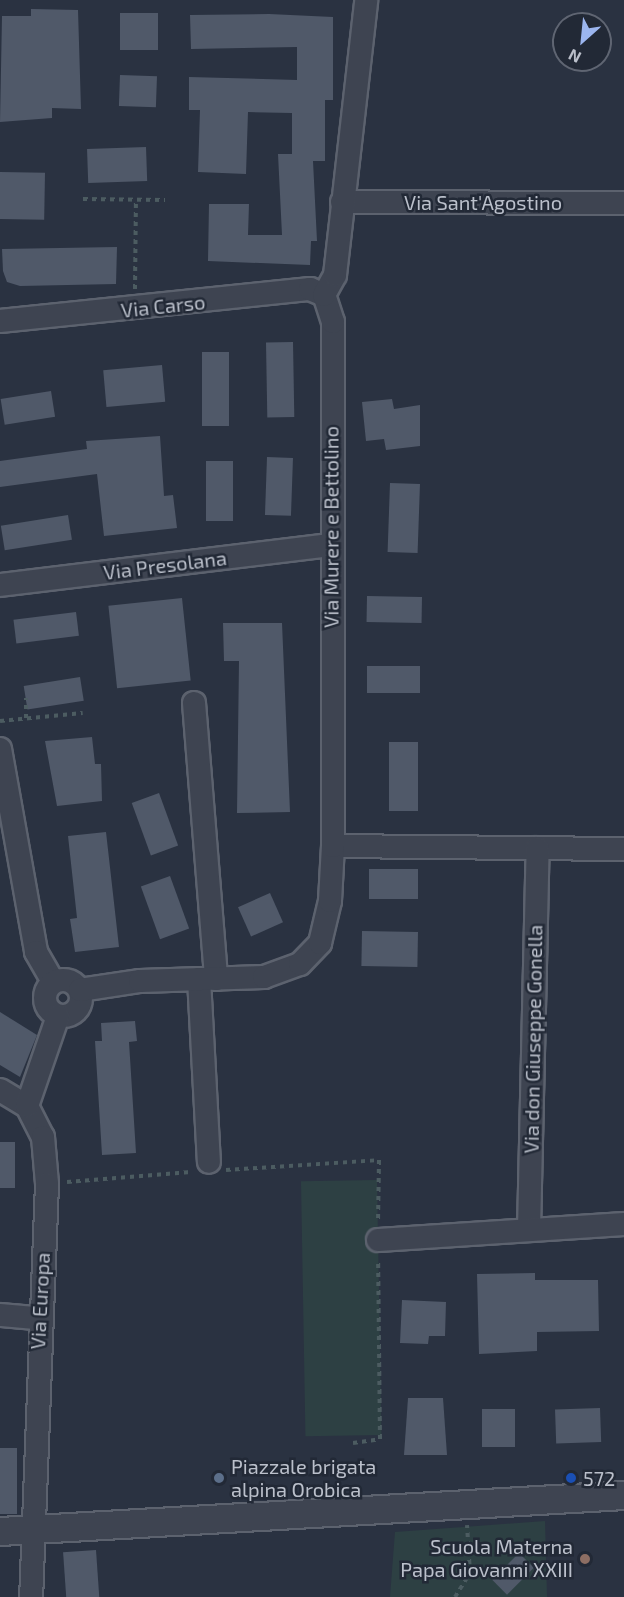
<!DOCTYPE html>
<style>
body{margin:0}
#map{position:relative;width:624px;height:1597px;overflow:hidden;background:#2a3241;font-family:"Exo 2",sans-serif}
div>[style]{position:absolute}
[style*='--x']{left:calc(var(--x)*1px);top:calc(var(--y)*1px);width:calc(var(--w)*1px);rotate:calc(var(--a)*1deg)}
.green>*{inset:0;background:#2d4043;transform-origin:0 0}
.building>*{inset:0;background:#505969;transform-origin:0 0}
.path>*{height:4px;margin-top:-2px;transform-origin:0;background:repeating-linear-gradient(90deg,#4c5c61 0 4.5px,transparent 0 9px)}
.roads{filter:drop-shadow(2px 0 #5c626e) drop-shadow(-2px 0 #5c626e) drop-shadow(0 2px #5c626e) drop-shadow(0 -2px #5c626e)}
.minor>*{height:22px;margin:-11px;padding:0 11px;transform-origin:11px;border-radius:11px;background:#3e4451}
.minor>.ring{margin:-11px;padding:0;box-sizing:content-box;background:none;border:22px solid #3e4451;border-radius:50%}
.tertiary>*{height:27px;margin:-13.5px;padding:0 13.5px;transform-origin:13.5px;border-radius:13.5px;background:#3e4451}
.dots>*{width:16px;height:16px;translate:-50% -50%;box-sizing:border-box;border:3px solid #222936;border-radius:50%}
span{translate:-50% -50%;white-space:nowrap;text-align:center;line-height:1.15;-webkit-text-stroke:5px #222936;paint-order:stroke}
.street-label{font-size:20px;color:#bbc0cb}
.poi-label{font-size:20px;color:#bbc0cb}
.left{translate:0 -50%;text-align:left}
.right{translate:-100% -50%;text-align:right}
.north{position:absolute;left:552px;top:12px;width:60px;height:60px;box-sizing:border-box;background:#222936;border:2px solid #5f6572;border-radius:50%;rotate:207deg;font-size:16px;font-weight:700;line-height:24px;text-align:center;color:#bbc0cb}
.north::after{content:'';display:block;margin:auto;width:21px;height:27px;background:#9bb5ef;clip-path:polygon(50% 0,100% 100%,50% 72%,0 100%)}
</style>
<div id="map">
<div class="green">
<div style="left:377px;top:1180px;width:255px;height:76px;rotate:89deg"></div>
<div style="clip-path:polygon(545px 1521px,547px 1597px,390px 1597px,395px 1532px)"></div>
</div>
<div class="building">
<div style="clip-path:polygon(31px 9px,78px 10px,81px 109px,52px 108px,52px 118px,0 122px,2px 16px,31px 16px)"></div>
<div style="left:120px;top:13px;width:38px;height:37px"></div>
<div style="clip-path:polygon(269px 14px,333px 17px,333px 100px,325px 100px,325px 161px,313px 161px,317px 241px,311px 241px,310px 265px,208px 261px,209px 204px,249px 204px,248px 235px,282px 235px,278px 154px,292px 154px,292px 113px,248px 112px,246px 174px,198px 172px,200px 110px,189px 110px,189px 77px,297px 80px,297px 47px,191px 49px,190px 15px)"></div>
<div style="left:120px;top:75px;width:37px;height:31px;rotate:2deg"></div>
<div style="left:146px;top:147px;width:34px;height:59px;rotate:88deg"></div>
<div style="left:0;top:172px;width:45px;height:47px;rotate:1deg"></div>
<div style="clip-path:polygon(117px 247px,116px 284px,20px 286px,7px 282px,3px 271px,2px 249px)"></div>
<div style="left:293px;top:342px;width:75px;height:27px;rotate:89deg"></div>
<div style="left:202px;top:352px;width:27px;height:74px"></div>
<div style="left:162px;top:365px;width:37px;height:59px;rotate:85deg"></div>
<div style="left:51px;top:391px;width:26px;height:51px;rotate:81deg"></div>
<div style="clip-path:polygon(392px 399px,394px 409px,420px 405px,420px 446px,386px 450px,384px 439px,366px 441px,362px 402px)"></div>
<div style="clip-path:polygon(160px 436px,164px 496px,173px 495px,177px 528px,104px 536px,97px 474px,0 487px,0 461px,87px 449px,86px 441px)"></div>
<div style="left:267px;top:457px;width:26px;height:58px;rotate:2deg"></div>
<div style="left:206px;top:461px;width:27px;height:60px"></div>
<div style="left:390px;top:483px;width:30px;height:69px;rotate:2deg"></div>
<div style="left:68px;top:515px;width:25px;height:68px;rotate:81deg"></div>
<div style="left:367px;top:596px;width:55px;height:26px;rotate:1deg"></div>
<div style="left:182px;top:598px;width:83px;height:74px;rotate:84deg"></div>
<div style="left:76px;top:612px;width:24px;height:63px;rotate:83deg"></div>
<div style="clip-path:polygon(223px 623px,282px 623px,290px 812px,237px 813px,239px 661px,224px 661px)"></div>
<div style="left:367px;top:666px;width:53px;height:27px"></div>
<div style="left:80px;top:677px;width:24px;height:57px;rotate:81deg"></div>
<div style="clip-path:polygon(92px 737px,95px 764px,101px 764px,102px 801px,57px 806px,45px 741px)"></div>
<div style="left:389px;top:742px;width:29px;height:69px"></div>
<div style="left:159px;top:793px;width:56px;height:29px;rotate:70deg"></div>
<div style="clip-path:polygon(106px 832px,119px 947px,75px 952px,70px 919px,77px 918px,68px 836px)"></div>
<div style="left:369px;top:869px;width:49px;height:30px"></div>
<div style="left:170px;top:876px;width:56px;height:31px;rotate:70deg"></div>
<div style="left:270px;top:893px;width:32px;height:35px;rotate:66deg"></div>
<div style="left:362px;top:931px;width:56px;height:35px;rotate:1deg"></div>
<div style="clip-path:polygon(0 1012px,37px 1035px,20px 1077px,0 1065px)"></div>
<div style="clip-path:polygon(135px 1021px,137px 1041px,129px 1042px,136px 1153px,102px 1155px,95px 1041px,102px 1041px,101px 1023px)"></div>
<div style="left:0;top:1142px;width:15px;height:46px"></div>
<div style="clip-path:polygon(535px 1273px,535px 1280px,598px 1280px,599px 1331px,537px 1332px,537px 1351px,479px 1354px,477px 1274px)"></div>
<div style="clip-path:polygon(402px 1300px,446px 1302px,445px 1336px,429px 1336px,428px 1344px,400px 1343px)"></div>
<div style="clip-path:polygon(408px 1398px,443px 1398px,447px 1455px,404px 1455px)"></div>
<div style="left:600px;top:1408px;width:34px;height:45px;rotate:88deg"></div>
<div style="left:482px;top:1409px;width:33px;height:38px"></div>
<div style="left:0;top:1448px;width:17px;height:66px"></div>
<div style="left:96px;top:1550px;width:47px;height:33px;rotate:86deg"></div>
<div style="left:519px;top:1553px;width:21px;height:38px;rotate:45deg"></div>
</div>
<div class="path">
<div style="--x:83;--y:199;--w:82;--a:0.7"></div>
<div style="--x:135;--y:289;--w:89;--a:-89.4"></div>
<div style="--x:26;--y:718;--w:20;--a:-90"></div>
<div style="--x:0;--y:721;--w:83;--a:-5.5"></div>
<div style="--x:226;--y:1170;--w:153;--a:-3.7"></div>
<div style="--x:379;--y:1160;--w:61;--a:90.9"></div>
<div style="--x:67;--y:1182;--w:124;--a:-4.6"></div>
<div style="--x:353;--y:1443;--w:27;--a:-8"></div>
<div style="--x:380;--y:1439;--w:180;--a:-90.6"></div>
<div style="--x:455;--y:1597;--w:28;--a:-58"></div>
<div style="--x:470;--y:1573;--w:48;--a:-93.6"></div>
</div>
<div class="roads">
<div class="minor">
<div style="--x:342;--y:202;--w:282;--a:0.2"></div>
<div style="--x:0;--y:321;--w:312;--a:-5.9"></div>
<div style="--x:310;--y:289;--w:15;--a:23"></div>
<div style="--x:0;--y:585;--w:332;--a:-6.9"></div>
<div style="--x:194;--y:703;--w:277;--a:85.4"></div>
<div style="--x:0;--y:749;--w:206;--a:79.9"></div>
<div style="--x:36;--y:952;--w:34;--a:60"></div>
<div style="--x:333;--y:846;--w:291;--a:0.6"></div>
<div style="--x:199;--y:979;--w:183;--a:86.9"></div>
<div class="ring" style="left:45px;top:980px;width:14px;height:14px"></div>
<div style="--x:80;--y:990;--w:61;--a:-8.5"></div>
<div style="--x:140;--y:981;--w:124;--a:-1.8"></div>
<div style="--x:264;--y:977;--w:38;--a:-20"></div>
<div style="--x:300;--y:964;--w:29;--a:-46"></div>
<div style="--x:320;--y:943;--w:43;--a:-76.6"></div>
<div style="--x:330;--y:901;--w:55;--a:-86.9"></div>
<div style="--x:333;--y:846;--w:524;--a:-90"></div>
<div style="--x:333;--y:322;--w:28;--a:-108"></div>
<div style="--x:324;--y:295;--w:23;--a:-61"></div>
<div style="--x:335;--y:275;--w:276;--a:-83.5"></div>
<div style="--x:0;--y:1090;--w:31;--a:31"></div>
<div style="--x:27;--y:1106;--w:35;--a:63"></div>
<div style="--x:43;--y:1137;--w:47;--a:85.1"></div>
<div style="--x:47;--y:1184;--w:413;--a:92.2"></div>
<div style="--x:27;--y:1106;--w:95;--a:-71"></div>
<div style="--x:529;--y:1230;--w:382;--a:-88.7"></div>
<div style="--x:378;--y:1240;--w:247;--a:-3.7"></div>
<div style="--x:0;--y:1315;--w:38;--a:5"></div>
</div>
<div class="tertiary">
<div style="--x:0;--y:1531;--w:625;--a:-3.3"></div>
</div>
</div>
<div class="dots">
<div style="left:219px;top:1478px;background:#5c6f8a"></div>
<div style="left:571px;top:1478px;background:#1a4fb4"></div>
<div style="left:585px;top:1559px;background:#8d6e63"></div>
</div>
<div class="street-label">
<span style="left:483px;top:202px">Via Sant'Agostino</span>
<span style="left:163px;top:306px;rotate:-6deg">Via Carso</span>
<span style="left:331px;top:527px;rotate:-90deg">Via Murere e Bettolino</span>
<span style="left:165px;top:565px;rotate:-7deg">Via Presolana</span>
<span style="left:533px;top:1039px;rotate:-89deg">Via don Giuseppe Gonella</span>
<span style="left:40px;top:1301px;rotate:-87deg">Via Europa</span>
</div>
<div class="poi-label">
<span class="left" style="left:231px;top:1478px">Piazzale brigata<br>alpina Orobica</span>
<span class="left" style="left:583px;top:1478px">572</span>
<span class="right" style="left:573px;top:1558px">Scuola Materna<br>Papa Giovanni XXIII</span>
</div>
<div class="north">N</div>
</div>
